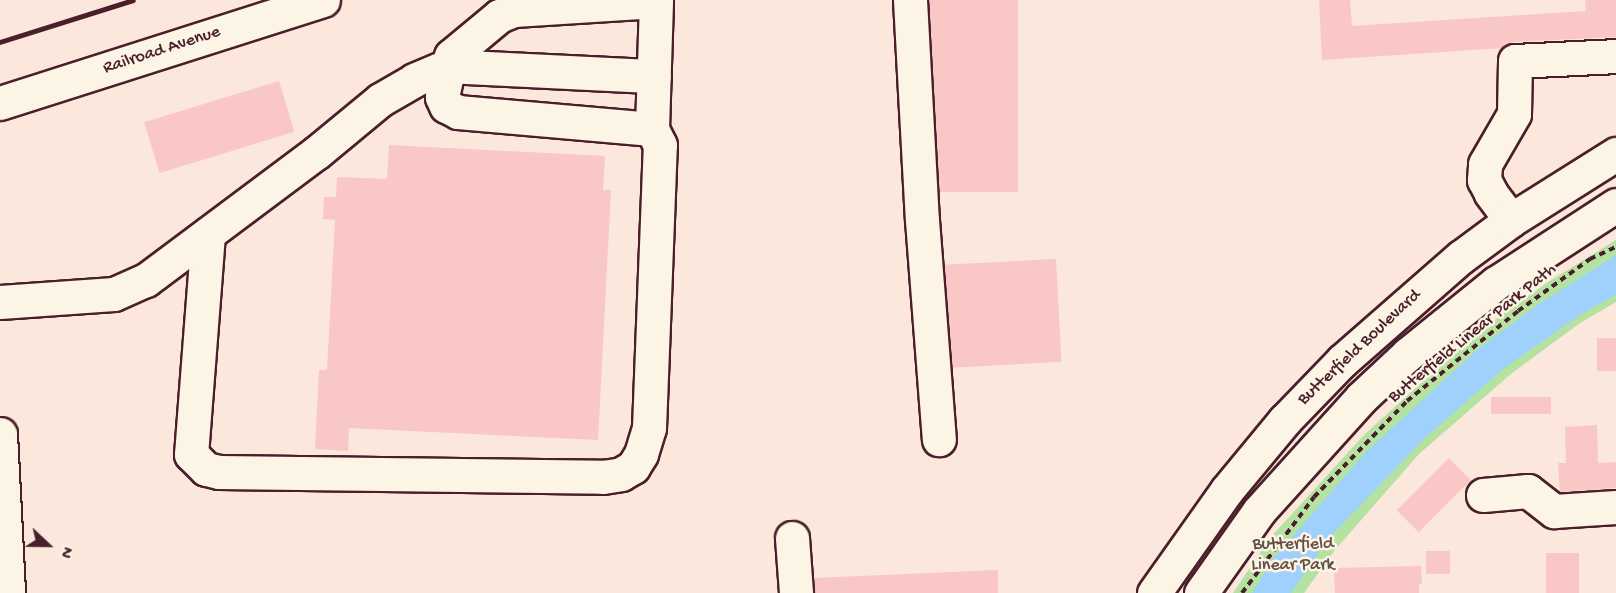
<!DOCTYPE html>
<style>
body{margin:0}
#map{position:relative;width:1616px;height:593px;overflow:hidden;background:#fbe7dc;font-family:"Gochi Hand",sans-serif}
div>[style]{position:absolute}
[style*='--x']{left:calc(var(--x)*1px);top:calc(var(--y)*1px);width:calc(var(--w)*1px);rotate:calc(var(--a)*1deg)}
.green>*{inset:0;background:#b3e2a1}
.water>*{inset:0;background:#a0d0fc}
.building>*{inset:0;background:#f8c7c6;transform-origin:0 0}
.path>*{height:4px;margin-top:-2px;transform-origin:0;background:repeating-linear-gradient(90deg,#4a1f2b 0 6px,transparent 0 10.5px)}
.roads{filter:drop-shadow(2px 0 #4a1f2b) drop-shadow(-2px 0 #4a1f2b) drop-shadow(0 2px #4a1f2b) drop-shadow(0 -2px #4a1f2b)}
.minor>*{height:33px;margin:-16.5px;padding:0 16.5px;transform-origin:16.5px;border-radius:16.5px;background:#fcf5e5}
.major>*{height:33px;margin:-16.5px;padding:0 16.5px;transform-origin:16.5px;border-radius:16.5px;background:#fcf5e5}
.rail>*{height:4.5px;margin:-2.25px;padding:0 2.25px;transform-origin:2.25px;border-radius:2.25px;background:#4a1f2b}
span{translate:-50% -50%;white-space:nowrap;text-align:center;line-height:1.15;-webkit-text-stroke:5px #fcf5e5;paint-order:stroke}
.street-label{font-size:18px;color:#4a1f2b}
.park-label{font-size:18px;color:#645048}
.north{position:absolute;left:18px;top:515px;width:60px;height:60px;-webkit-text-stroke:4px #fcf5e5;paint-order:stroke;rotate:112deg;font-size:16px;font-weight:700;line-height:24px;text-align:center;color:#4a1f2b}
.north::after{content:'';display:block;margin:auto;width:21px;height:27px;background:#4a1f2b;clip-path:polygon(50% 0,100% 100%,50% 72%,0 100%)}
</style>
<div id="map">
<div class="green">
<div style="clip-path:polygon(1616px 240px,1616px 302px,1580px 323px,1512px 373px,1419px 454px,1334px 551px,1304px 593px,1233px 593px,1270px 538px,1364px 435px,1473px 336px,1548px 282px)"></div>
</div>
<div class="water">
<div style="clip-path:polygon(1616px 255px,1616px 295px,1584px 312px,1503px 369px,1426px 437px,1328px 539px,1291px 593px,1252px 593px,1272px 560px,1366px 452px,1478px 349px,1536px 306px)"></div>
</div>
<div class="building">
<div style="left:929px;top:0;width:89px;height:192px"></div>
<div style="clip-path:polygon(1319px 0,1350px 0,1352px 26px,1586px 11px,1585px 0,1616px 0,1616px 37px,1514px 42px,1503px 48px,1322px 60px)"></div>
<div style="left:279px;top:81px;width:53px;height:141px;rotate:73deg"></div>
<div style="clip-path:polygon(389px 145px,605px 156px,603px 190px,611px 190px,598px 440px,349px 428px,348px 451px,315px 449px,319px 370px,327px 370px,335px 220px,323px 219px,324px 197px,336px 197px,337px 177px,387px 179px)"></div>
<div style="left:1056px;top:259px;width:103px;height:112px;rotate:87deg"></div>
<div style="left:1597px;top:338px;width:19px;height:33px"></div>
<div style="left:1491px;top:397px;width:60px;height:17px"></div>
<div style="clip-path:polygon(1597px 425px,1598px 463px,1616px 462px,1616px 488px,1560px 492px,1558px 463px,1566px 463px,1565px 427px)"></div>
<div style="left:1449px;top:458px;width:31px;height:74px;rotate:45deg"></div>
<div style="left:1426px;top:551px;width:24px;height:23px"></div>
<div style="left:1546px;top:553px;width:33px;height:40px"></div>
<div style="clip-path:polygon(1421px 566px,1422px 583px,1419px 584px,1419px 593px,1335px 593px,1334px 568px)"></div>
<div style="clip-path:polygon(998px 570px,998px 593px,815px 593px,814px 578px)"></div>
</div>
<div class="path">
<div style="--x:1242;--y:593;--w:120;--a:-53.1"></div>
<div style="--x:1314;--y:497;--w:134;--a:-45.9"></div>
<div style="--x:1407;--y:401;--w:143;--a:-39"></div>
<div style="--x:1518;--y:311;--w:89;--a:-35.8"></div>
<div style="--x:1590;--y:259;--w:29;--a:-25"></div>
</div>
<div class="roads">
<div class="minor">
<div style="--x:910;--y:0;--w:220;--a:86.9"></div>
<div style="--x:922;--y:220;--w:220;--a:85.6"></div>
<div style="--x:0;--y:103;--w:339;--a:-17.7"></div>
<div style="--x:652;--y:129;--w:195;--a:-175"></div>
<div style="--x:458;--y:112;--w:13;--a:-153"></div>
<div style="--x:446;--y:106;--w:10;--a:-114"></div>
<div style="--x:442;--y:97;--w:42;--a:-77.6"></div>
<div style="--x:451;--y:56;--w:62;--a:-39.8"></div>
<div style="--x:499;--y:16;--w:16;--a:-22"></div>
<div style="--x:514;--y:10;--w:142;--a:-3.6"></div>
<div style="--x:1511;--y:220;--w:34;--a:-127"></div>
<div style="--x:1491;--y:193;--w:15;--a:-118"></div>
<div style="--x:1484;--y:180;--w:16;--a:-86"></div>
<div style="--x:1485;--y:164;--w:58;--a:-59.9"></div>
<div style="--x:1514;--y:114;--w:53;--a:-88.9"></div>
<div style="--x:1515;--y:61;--w:101;--a:-2.8"></div>
<div style="--x:208;--y:234;--w:221;--a:94.4"></div>
<div style="--x:191;--y:454;--w:21;--a:45"></div>
<div style="--x:206;--y:469;--w:13;--a:13"></div>
<div style="--x:219;--y:472;--w:384;--a:0.7"></div>
<div style="--x:603;--y:477;--w:18;--a:-9"></div>
<div style="--x:621;--y:474;--w:14;--a:-30"></div>
<div style="--x:633;--y:467;--w:15;--a:-58"></div>
<div style="--x:641;--y:454;--w:27;--a:-73"></div>
<div style="--x:649;--y:428;--w:283;--a:-87.8"></div>
<div style="--x:660;--y:145;--w:18;--a:-117"></div>
<div style="--x:652;--y:129;--w:129;--a:-88.2"></div>
<div style="--x:0;--y:302;--w:114;--a:-4"></div>
<div style="--x:114;--y:294;--w:35;--a:-24"></div>
<div style="--x:146;--y:280;--w:212;--a:-36.8"></div>
<div style="--x:316;--y:153;--w:83;--a:-39.6"></div>
<div style="--x:380;--y:100;--w:39;--a:-30"></div>
<div style="--x:414;--y:80;--w:36;--a:-23"></div>
<div style="--x:447;--y:66;--w:207;--a:2.8"></div>
<div style="--x:0;--y:434;--w:159;--a:87.1"></div>
<div style="--x:1483;--y:495;--w:45;--a:-5.1"></div>
<div style="--x:1528;--y:491;--w:33;--a:38"></div>
<div style="--x:1554;--y:511;--w:62;--a:-3.7"></div>
<div style="--x:792;--y:538;--w:55;--a:85.8"></div>
</div>
<div class="major">
<div style="--x:1154;--y:593;--w:126;--a:-54.7"></div>
<div style="--x:1227;--y:490;--w:91;--a:-50.4"></div>
<div style="--x:1285;--y:420;--w:82;--a:-46"></div>
<div style="--x:1342;--y:361;--w:158;--a:-41.2"></div>
<div style="--x:1461;--y:257;--w:62;--a:-36.5"></div>
<div style="--x:1511;--y:220;--w:124;--a:-32.2"></div>
<div style="--x:1201;--y:593;--w:100;--a:-54.7"></div>
<div style="--x:1259;--y:511;--w:152;--a:-47.9"></div>
<div style="--x:1361;--y:398;--w:64;--a:-43.1"></div>
<div style="--x:1408;--y:354;--w:113;--a:-38.9"></div>
<div style="--x:1496;--y:283;--w:143;--a:-33"></div>
</div>
</div>
<div class="rail">
<div style="--x:0;--y:42;--w:139;--a:-17.5"></div>
</div>
<div class="street-label">
<span style="left:162px;top:51px;rotate:-18deg">Railroad Avenue</span>
<span style="left:1473px;top:334px;rotate:-39deg">Butterfield Linear Park Path</span>
<span style="left:1360px;top:348px;rotate:-43deg">Butterfield Boulevard</span>
</div>
<div class="park-label">
<span style="left:1293px;top:556px">Butterfield<br>Linear Park</span>
</div>
<div class="north">N</div>
</div>
